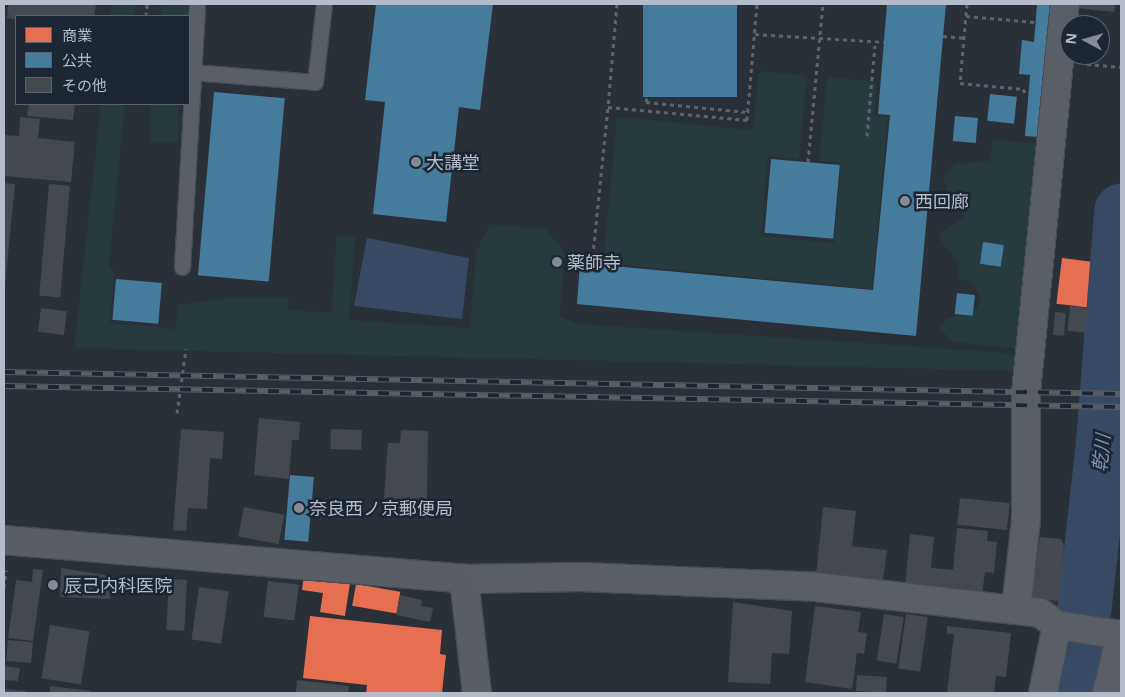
<!DOCTYPE html>
<meta charset="utf-8">
<style>
body{margin:0}
#map{position:relative;width:1125px;height:697px;overflow:hidden;background:#2a3038;font-family:"Noto Sans","Noto Sans JP",sans-serif}
div>[style]{position:absolute}
[style*='--x']{left:calc(var(--x)*1px);top:calc(var(--y)*1px);width:calc(var(--w)*1px);rotate:calc(var(--a)*1deg)}
.green>*{inset:0;background:#273a3e;transform-origin:0 0}
.water>*{inset:0;background:#384963}
.shops>*{inset:0;background:#e76f51;transform-origin:0 0}
.public>*{inset:0;background:#457b9d;transform-origin:0 0}
.river>*{height:54px;margin:-27px;padding:0 27px;transform-origin:27px;border-radius:27px;background:#384963}
.building>*{inset:0;background:#444950;transform-origin:0 0}
.path>*{height:3px;margin-top:-1.5px;transform-origin:0;background:repeating-linear-gradient(90deg,#5d636a 0 4px,transparent 0 8px)}
.roads{filter:drop-shadow(1px 0 #484c53) drop-shadow(-1px 0 #484c53) drop-shadow(0 1px #484c53) drop-shadow(0 -1px #484c53)}
.lane>*{height:15px;margin:-7.5px;padding:0 7.5px;transform-origin:7.5px;border-radius:7.5px;background:#5a5e66}
.street>*{height:28px;margin:-14px;padding:0 14px;transform-origin:14px;border-radius:14px;background:#5a5e66}
.secondary>*{height:28px;margin:-14px;padding:0 14px;transform-origin:14px;border-radius:14px;background:#595d64}
.rail>*{height:5.5px;margin-top:-2.75px;transform-origin:0;background:repeating-linear-gradient(90deg,#1d2633 0 11px,#595d64 0 22px);box-sizing:border-box;border-block:1px solid #595d64}
.dots>*{width:14px;height:14px;translate:-50% -50%;box-sizing:border-box;border:2px solid #1d2633;border-radius:50%}
span{translate:-50% -50%;white-space:nowrap;text-align:center;line-height:1.15;-webkit-text-stroke:5px #1d2633;paint-order:stroke}
.poi-label{font-size:18px;color:#b4bcc9}
.left{translate:0 -50%;text-align:left}
.water-label{font-size:19px;color:#7c92b1;font-style:italic}
.frame{position:absolute;inset:0;border:5px solid #b4bcc9;pointer-events:none}
.legend{position:absolute;left:15px;top:15px;width:175px;height:90px;box-sizing:border-box;background:#1d2633;border:1px solid #59626f;margin:0;padding:6px 9px;list-style:none;font-size:15px;color:#b4bcc9}
.legend li{display:flex;align-items:center;gap:10px;height:25px}
.legend b{width:25px;border:1px solid #59626f}
.north{position:absolute;left:1060px;top:15px;width:50px;height:50px;box-sizing:border-box;background:#1d2633;border:1px solid #59626f;border-radius:50%;rotate:276deg;font-size:14px;font-weight:700;line-height:20px;text-align:center;color:#b4bcc9}
.north::after{content:'';display:block;margin:auto;width:18px;height:22px;background:#848b96;clip-path:polygon(50% 0,100% 100%,50% 72%,0 100%)}
</style>
<div id="map">
<div class="green">
<div style="clip-path:polygon(112px 4px,136px 4px,134px 16px,110px 16px)"></div>
<div style="left:161px;top:4px;width:28px;height:12px"></div>
<div style="clip-path:polygon(759px 71px,807px 76px,799px 159px,768px 156px,761px 236px,834px 243px,841px 163px,819px 161px,827px 77px,877px 82px,874px 115px,888px 117px,872px 289px,603px 263px,617px 117px,753px 130px)"></div>
<div style="clip-path:polygon(101px 104px,125px 104px,109px 264px,114px 274px,110px 323px,175px 329px,178px 305px,227px 298px,288px 298px,289px 310px,331px 313px,337px 235px,355px 237px,349px 320px,470px 328px,476px 252px,490px 224px,546px 229px,565px 252px,560px 316px,577px 324px,996px 352px,1019px 355px,1017px 371px,74px 348px)"></div>
<div style="left:150px;top:104px;width:28px;height:38px"></div>
<div style="clip-path:polygon(993px 139px,1045px 145px,1020px 349px,955px 342px,939px 329px,946px 319px,977px 309px,981px 297px,973px 283px,957px 278px,958px 264px,937px 235px,963px 218px,964px 199px,949px 195px,943px 177px,955px 164px,989px 161px)"></div>
</div>
<div class="water">
<div style="clip-path:polygon(367px 238px,469px 258px,462px 319px,354px 306px)"></div>
</div>
<div class="shops">
<div style="left:1062px;top:258px;width:34px;height:46px;rotate:7deg"></div>
<div style="clip-path:polygon(304px 576px,350px 583px,345px 616px,320px 612px,323px 593px,302px 590px)"></div>
<div style="left:356px;top:584px;width:45px;height:22px;rotate:10deg"></div>
<div style="clip-path:polygon(310px 616px,442px 630px,440px 654px,446px 655px,442px 693px,366px 693px,367px 685px,303px 678px)"></div>
</div>
<div class="public">
<div style="clip-path:polygon(376px 4px,493px 4px,480px 110px,459px 107px,446px 222px,373px 214px,385px 102px,365px 100px)"></div>
<div style="left:643px;top:4px;width:94px;height:93px"></div>
<div style="clip-path:polygon(887px 4px,946px 4px,916px 336px,577px 304px,580px 263px,873px 290px,890px 115px,878px 114px)"></div>
<div style="clip-path:polygon(1037px 4px,1051px 4px,1039px 137px,1025px 136px,1030px 75px,1019px 74px,1022px 40px,1034px 42px)"></div>
<div style="left:214px;top:92px;width:71px;height:184px;rotate:5deg"></div>
<div style="left:990px;top:94px;width:27px;height:27px;rotate:6deg"></div>
<div style="left:955px;top:116px;width:23px;height:25px;rotate:5deg"></div>
<div style="left:771px;top:159px;width:69px;height:74px;rotate:5deg"></div>
<div style="left:983px;top:242px;width:21px;height:22px;rotate:8deg"></div>
<div style="left:116px;top:279px;width:46px;height:41px;rotate:5deg"></div>
<div style="left:957px;top:293px;width:18px;height:21px;rotate:6deg"></div>
<div style="left:290px;top:475px;width:24px;height:65px;rotate:5deg"></div>
</div>
<div class="river">
<div style="--x:1075;--y:693;--w:253;--a:-83.6"></div>
<div style="--x:1103;--y:442;--w:232;--a:-85.5"></div>
</div>
<div class="building">
<div style="clip-path:polygon(8px 4px,96px 4px,94px 16px,16px 19px,7px 18px)"></div>
<div style="clip-path:polygon(1078px 4px,1115px 4px,1114px 12px,1077px 8px)"></div>
<div style="clip-path:polygon(29px 104px,75px 104px,73px 120px,27px 116px)"></div>
<div style="clip-path:polygon(20px 117px,40px 119px,38px 138px,75px 142px,71px 182px,4px 176px,5px 135px,19px 136px)"></div>
<div style="clip-path:polygon(4px 183px,15px 184px,5px 285px,4px 285px)"></div>
<div style="left:49px;top:184px;width:21px;height:112px;rotate:5deg"></div>
<div style="left:1070px;top:306px;width:18px;height:25px;rotate:6deg"></div>
<div style="left:41px;top:308px;width:26px;height:24px;rotate:7deg"></div>
<div style="left:1055px;top:312px;width:11px;height:23px;rotate:5deg"></div>
<div style="clip-path:polygon(259px 418px,300px 422px,299px 440px,292px 440px,289px 479px,254px 475px)"></div>
<div style="clip-path:polygon(181px 429px,224px 432px,222px 459px,210px 458px,207px 509px,188px 508px,186px 531px,173px 530px)"></div>
<div style="left:331px;top:429px;width:31px;height:20px;rotate:2deg"></div>
<div style="clip-path:polygon(401px 430px,428px 431px,427px 501px,384px 498px,388px 443px,400px 443px)"></div>
<div style="left:960px;top:498px;width:50px;height:27px;rotate:6deg"></div>
<div style="left:244px;top:507px;width:41px;height:30px;rotate:11deg"></div>
<div style="clip-path:polygon(823px 507px,856px 511px,852px 546px,887px 550px,883px 580px,816px 576px)"></div>
<div style="clip-path:polygon(957px 528px,988px 531px,987px 541px,997px 542px,994px 573px,985px 572px,982px 595px,905px 587px,910px 534px,934px 537px,931px 568px,953px 570px)"></div>
<div style="clip-path:polygon(1040px 537px,1061px 539px,1064px 546px,1059px 601px,1031px 598px)"></div>
<div style="clip-path:polygon(61px 568px,111px 576px,110px 599px,60px 597px)"></div>
<div style="clip-path:polygon(33px 569px,43px 570px,33px 641px,8px 638px,16px 580px,32px 582px)"></div>
<div style="left:169px;top:579px;width:18px;height:51px;rotate:3deg"></div>
<div style="left:268px;top:581px;width:31px;height:36px;rotate:7deg"></div>
<div style="left:199px;top:587px;width:30px;height:53px;rotate:8deg"></div>
<div style="clip-path:polygon(400px 595px,422px 600px,421px 606px,433px 608px,430px 622px,396px 615px)"></div>
<div style="clip-path:polygon(733px 602px,792px 611px,789px 654px,772px 653px,770px 684px,728px 682px)"></div>
<div style="clip-path:polygon(815px 606px,861px 612px,858px 632px,867px 633px,864px 654px,857px 653px,852px 689px,805px 682px)"></div>
<div style="left:884px;top:614px;width:20px;height:47px;rotate:9deg"></div>
<div style="left:906px;top:614px;width:22px;height:55px;rotate:8deg"></div>
<div style="left:50px;top:625px;width:40px;height:54px;rotate:9deg"></div>
<div style="clip-path:polygon(947px 626px,1011px 633px,1006px 677px,996px 676px,994px 693px,947px 693px,954px 634px,947px 634px)"></div>
<div style="left:8px;top:640px;width:25px;height:21px;rotate:5deg"></div>
<div style="clip-path:polygon(4px 666px,20px 668px,18px 681px,4px 680px)"></div>
<div style="left:857px;top:675px;width:30px;height:16px;rotate:4deg"></div>
<div style="clip-path:polygon(297px 680px,349px 686px,348px 693px,296px 693px)"></div>
<div style="clip-path:polygon(50px 686px,91px 691px,91px 693px,50px 693px)"></div>
<div style="clip-path:polygon(4px 689px,26px 691px,25px 693px,4px 693px)"></div>
</div>
<div class="path">
<div style="--x:617;--y:4;--w:103;--a:95"></div>
<div style="--x:608;--y:107;--w:140;--a:5.3"></div>
<div style="--x:747;--y:120;--w:116;--a:-85.1"></div>
<div style="--x:967;--y:4;--w:79;--a:95.1"></div>
<div style="--x:960;--y:83;--w:63;--a:5.4"></div>
<div style="--x:1023;--y:89;--w:6;--a:59"></div>
<div style="--x:146;--y:16;--w:12;--a:-85"></div>
<div style="--x:966;--y:16;--w:69;--a:5"></div>
<div style="--x:755;--y:34;--w:129;--a:3.5"></div>
<div style="--x:943;--y:36;--w:21;--a:5"></div>
<div style="--x:1087;--y:64;--w:34;--a:5"></div>
<div style="--x:647;--y:98;--w:4;--a:104"></div>
<div style="--x:646;--y:102;--w:101;--a:5.7"></div>
<div style="--x:867;--y:136;--w:91;--a:-85"></div>
<div style="--x:808;--y:162;--w:159;--a:-84.6"></div>
<div style="--x:592;--y:264;--w:158;--a:-84.2"></div>
<div style="--x:177;--y:413;--w:65;--a:-82"></div>
<div style="--x:4;--y:587;--w:17;--a:-83"></div>
</div>
<div class="roads">
<div class="lane">
<div style="--x:192;--y:72;--w:123;--a:4.6"></div>
<div style="--x:315;--y:82;--w:79;--a:-83.4"></div>
<div style="--x:182;--y:267;--w:263;--a:-86.7"></div>
</div>
<div class="street">
<div style="--x:464;--y:579;--w:117;--a:-1"></div>
<div style="--x:581;--y:577;--w:235;--a:2.4"></div>
<div style="--x:816;--y:587;--w:201;--a:6.6"></div>
<div style="--x:1016;--y:610;--w:24;--a:7"></div>
<div style="--x:1040;--y:613;--w:21;--a:35"></div>
<div style="--x:1057;--y:625;--w:65;--a:8.9"></div>
<div style="--x:1016;--y:610;--w:91;--a:-83.7"></div>
<div style="--x:1026;--y:520;--w:127;--a:-90"></div>
<div style="--x:1026;--y:393;--w:391;--a:-84.3"></div>
<div style="--x:1043;--y:693;--w:69;--a:-78.4"></div>
<div style="--x:1107;--y:693;--w:60;--a:-76.4"></div>
</div>
<div class="secondary">
<div style="--x:4;--y:540;--w:462;--a:4.8"></div>
<div style="--x:464;--y:579;--w:115;--a:83.5"></div>
</div>
</div>
<div class="rail">
<div style="--x:4;--y:372;--w:1117;--a:1.13"></div>
<div style="--x:4;--y:386;--w:1117;--a:1.08"></div>
</div>
<div class="dots">
<div style="left:416px;top:162px;background:#848b96"></div>
<div style="left:905px;top:201px;background:#848b96"></div>
<div style="left:557px;top:262px;background:#848b96"></div>
<div style="left:299px;top:508px;background:#848b96"></div>
<div style="left:53px;top:585px;background:#848b96"></div>
</div>
<div class="poi-label">
<span class="left" style="left:426px;top:162px">大講堂</span>
<span class="left" style="left:915px;top:201px">西回廊</span>
<span class="left" style="left:567px;top:262px">薬師寺</span>
<span class="left" style="left:309px;top:508px">奈良西ノ京郵便局</span>
<span class="left" style="left:64px;top:585px">辰己内科医院</span>
</div>
<div class="water-label">
<span style="left:1102px;top:453px;rotate:-84deg">乾川</span>
</div>
<div class="frame"></div>
<ul class="legend">
<li><b style="height:14px;background:#e76f51"></b>商業</li>
<li><b style="height:14px;background:#457b9d"></b>公共</li>
<li><b style="height:14px;background:#444950"></b>その他</li>
</ul>
<div class="north">N</div>
</div>
